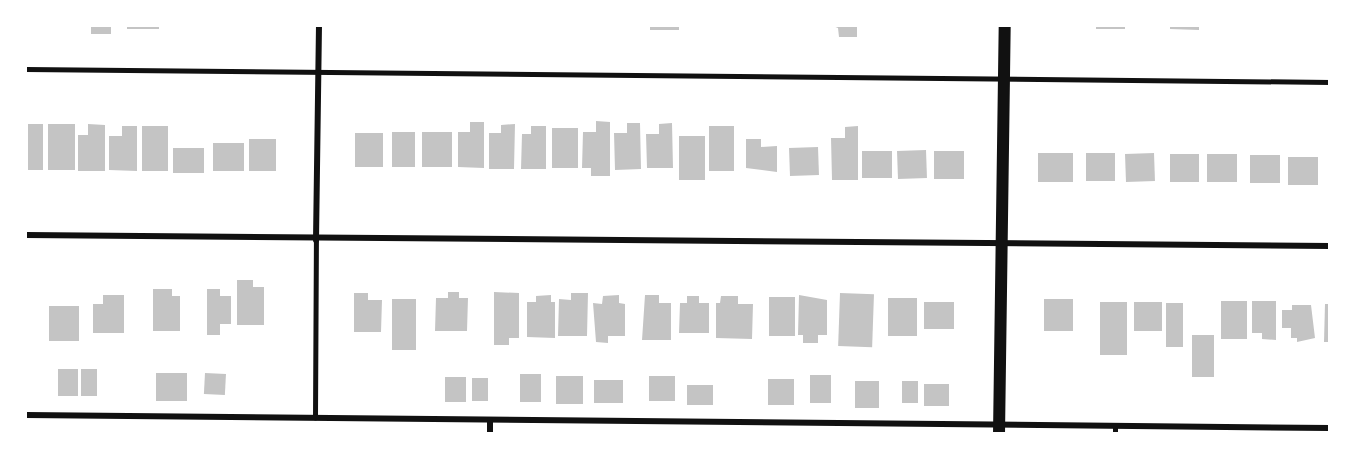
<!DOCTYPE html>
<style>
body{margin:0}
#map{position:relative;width:1355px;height:459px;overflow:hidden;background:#fff;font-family:"Varela Round",sans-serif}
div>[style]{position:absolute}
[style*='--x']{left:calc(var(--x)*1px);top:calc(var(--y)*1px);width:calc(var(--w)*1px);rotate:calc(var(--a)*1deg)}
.building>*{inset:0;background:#c4c4c4;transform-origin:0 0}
.service>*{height:4.5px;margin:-2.25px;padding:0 2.25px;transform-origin:2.25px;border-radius:2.25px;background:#111}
.minor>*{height:6px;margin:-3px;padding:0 3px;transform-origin:3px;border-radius:3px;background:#111}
.secondary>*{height:12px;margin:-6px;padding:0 6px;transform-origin:6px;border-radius:6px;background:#111}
span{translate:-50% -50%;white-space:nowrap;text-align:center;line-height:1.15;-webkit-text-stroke:6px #fff;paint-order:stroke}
.frame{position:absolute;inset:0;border:27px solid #fff;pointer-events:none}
</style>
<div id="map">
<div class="building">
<div style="left:91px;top:26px;width:20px;height:8px"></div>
<div style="left:127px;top:26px;width:32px;height:3px"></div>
<div style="left:650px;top:26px;width:29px;height:4px"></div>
<div style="clip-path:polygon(833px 26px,857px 26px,857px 37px,839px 37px,838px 28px)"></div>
<div style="left:1096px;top:26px;width:29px;height:3px"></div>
<div style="clip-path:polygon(1170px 26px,1199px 26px,1199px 30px,1170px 29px)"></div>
<div style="clip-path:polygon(596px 121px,610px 122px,610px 176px,591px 176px,591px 168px,582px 168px,583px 132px,596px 132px)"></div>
<div style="clip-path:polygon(470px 122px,484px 122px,484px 168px,458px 167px,458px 132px,470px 132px)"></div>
<div style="clip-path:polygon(627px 123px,640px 123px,641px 169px,615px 170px,614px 133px,627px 133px)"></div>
<div style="clip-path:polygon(672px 123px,673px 168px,647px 168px,646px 134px,659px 134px,659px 124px)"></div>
<div style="left:28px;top:124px;width:15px;height:46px"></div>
<div style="left:48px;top:124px;width:27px;height:46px"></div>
<div style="clip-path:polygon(88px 124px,105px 125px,105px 171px,78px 171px,78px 135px,88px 135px)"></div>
<div style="clip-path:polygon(515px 124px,514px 169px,489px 169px,489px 133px,501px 133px,501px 125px)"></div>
<div style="clip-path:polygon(122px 126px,137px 126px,137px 171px,109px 170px,109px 136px,122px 136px)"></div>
<div style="left:142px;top:126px;width:26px;height:45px"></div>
<div style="clip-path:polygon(531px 126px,546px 126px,546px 169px,521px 169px,522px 134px,531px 134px)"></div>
<div style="left:709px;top:126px;width:25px;height:45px"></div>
<div style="clip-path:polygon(858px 126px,858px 180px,832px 180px,831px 138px,845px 138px,845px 127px)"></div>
<div style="left:552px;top:128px;width:26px;height:40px"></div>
<div style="left:392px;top:132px;width:23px;height:35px"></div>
<div style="left:452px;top:132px;width:35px;height:30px;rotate:90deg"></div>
<div style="left:355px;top:133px;width:28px;height:34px"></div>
<div style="left:679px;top:136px;width:26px;height:44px"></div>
<div style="left:249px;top:139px;width:27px;height:32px"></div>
<div style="clip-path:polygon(746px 139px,761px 139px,761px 147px,777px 146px,777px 172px,746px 168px)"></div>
<div style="left:213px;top:143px;width:31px;height:28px"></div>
<div style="left:818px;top:147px;width:28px;height:29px;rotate:88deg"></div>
<div style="left:173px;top:148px;width:31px;height:25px"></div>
<div style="left:926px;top:150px;width:28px;height:29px;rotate:88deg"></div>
<div style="left:862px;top:151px;width:30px;height:27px"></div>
<div style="left:964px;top:151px;width:28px;height:30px;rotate:90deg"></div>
<div style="left:1038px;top:153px;width:35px;height:29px"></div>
<div style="left:1086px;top:153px;width:29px;height:28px"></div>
<div style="left:1154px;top:153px;width:28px;height:29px;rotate:88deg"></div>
<div style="left:1170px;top:154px;width:29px;height:28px"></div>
<div style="left:1237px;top:154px;width:28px;height:30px;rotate:90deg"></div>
<div style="left:1250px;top:155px;width:30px;height:28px"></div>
<div style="left:1318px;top:157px;width:28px;height:30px;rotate:90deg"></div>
<div style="clip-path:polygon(237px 280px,253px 280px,253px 287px,264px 287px,264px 325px,237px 325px)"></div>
<div style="clip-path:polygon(153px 289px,172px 289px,172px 296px,180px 296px,180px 331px,153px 331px)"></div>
<div style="clip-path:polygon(207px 289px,220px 289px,220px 296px,231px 296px,231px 324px,220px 324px,220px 335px,207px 335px)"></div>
<div style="clip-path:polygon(448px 292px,459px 292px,459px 298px,468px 298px,467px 331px,435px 331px,436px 298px,448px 298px)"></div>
<div style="clip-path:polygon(494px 292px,519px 293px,519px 338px,509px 338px,509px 345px,494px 345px)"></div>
<div style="clip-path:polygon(354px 293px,368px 293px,368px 300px,382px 300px,381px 332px,354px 332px)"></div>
<div style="clip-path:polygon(571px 293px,588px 293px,587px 336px,558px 336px,559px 299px,571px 300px)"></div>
<div style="left:840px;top:293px;width:34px;height:53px;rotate:2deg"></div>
<div style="clip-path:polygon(103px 295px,124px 295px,124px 333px,93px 333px,93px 304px,103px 304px)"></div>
<div style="clip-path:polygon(551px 295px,551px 302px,555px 302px,555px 338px,527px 337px,527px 302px,536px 302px,536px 296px)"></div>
<div style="clip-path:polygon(619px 295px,619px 303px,625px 304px,625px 336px,608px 336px,608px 343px,596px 342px,593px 303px,602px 304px,603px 296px)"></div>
<div style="clip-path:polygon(645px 295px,659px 295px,659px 303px,671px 303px,671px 340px,642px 340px)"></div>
<div style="clip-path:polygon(799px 295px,827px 300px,827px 335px,818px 335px,818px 343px,803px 343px,803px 335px,798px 335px)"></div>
<div style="clip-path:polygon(687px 296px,699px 296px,699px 303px,709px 303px,709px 333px,679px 333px,680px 303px,687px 303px)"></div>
<div style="clip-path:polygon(721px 296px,738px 296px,738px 304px,753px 304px,752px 339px,716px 338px,716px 303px,720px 303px)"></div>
<div style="left:769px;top:297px;width:26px;height:39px"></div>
<div style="left:888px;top:298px;width:29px;height:38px"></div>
<div style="left:392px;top:299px;width:24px;height:51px"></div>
<div style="left:1044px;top:299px;width:29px;height:32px"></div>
<div style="left:1221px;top:301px;width:26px;height:38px"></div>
<div style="clip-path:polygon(1252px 301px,1276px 301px,1276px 340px,1262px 339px,1262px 333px,1252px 333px)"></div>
<div style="left:924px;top:302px;width:30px;height:27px"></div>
<div style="left:1100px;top:302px;width:27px;height:53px"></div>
<div style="left:1134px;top:302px;width:28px;height:29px"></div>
<div style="left:1166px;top:303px;width:17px;height:44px"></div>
<div style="clip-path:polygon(1325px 304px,1330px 304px,1330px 342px,1324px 342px)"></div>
<div style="clip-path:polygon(1292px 305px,1311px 305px,1315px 338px,1297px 342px,1297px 338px,1291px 338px,1291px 328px,1282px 328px,1282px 310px,1292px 310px)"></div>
<div style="left:49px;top:306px;width:30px;height:35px"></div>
<div style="left:1192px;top:335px;width:22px;height:42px"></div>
<div style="left:58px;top:369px;width:20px;height:27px"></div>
<div style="left:81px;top:369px;width:16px;height:27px"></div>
<div style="left:156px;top:373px;width:31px;height:28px"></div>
<div style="left:205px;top:373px;width:21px;height:21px;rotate:3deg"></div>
<div style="left:520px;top:374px;width:21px;height:28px"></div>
<div style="left:810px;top:375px;width:21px;height:28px"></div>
<div style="left:556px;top:376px;width:27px;height:28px"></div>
<div style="left:649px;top:376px;width:26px;height:25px"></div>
<div style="left:445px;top:377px;width:21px;height:25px"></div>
<div style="left:472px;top:378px;width:16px;height:23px"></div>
<div style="left:768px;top:379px;width:26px;height:26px"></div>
<div style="left:594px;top:380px;width:29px;height:23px"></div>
<div style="left:855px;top:381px;width:24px;height:27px"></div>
<div style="left:902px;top:381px;width:16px;height:22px"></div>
<div style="left:924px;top:384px;width:25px;height:22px"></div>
<div style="left:687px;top:385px;width:26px;height:20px"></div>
</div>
<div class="service">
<div style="--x:26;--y:69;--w:1304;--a:0.57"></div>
<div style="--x:315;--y:418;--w:178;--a:-89.7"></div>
<div style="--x:1115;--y:434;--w:8;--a:-90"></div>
</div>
<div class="minor">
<div style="--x:26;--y:235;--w:1304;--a:0.48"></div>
<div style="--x:316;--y:240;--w:214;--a:-89.2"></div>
<div style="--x:26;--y:415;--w:1304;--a:0.57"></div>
<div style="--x:490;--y:434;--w:14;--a:-90"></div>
</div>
<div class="secondary">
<div style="--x:999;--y:434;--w:408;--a:-89.2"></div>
</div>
<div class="frame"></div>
</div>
